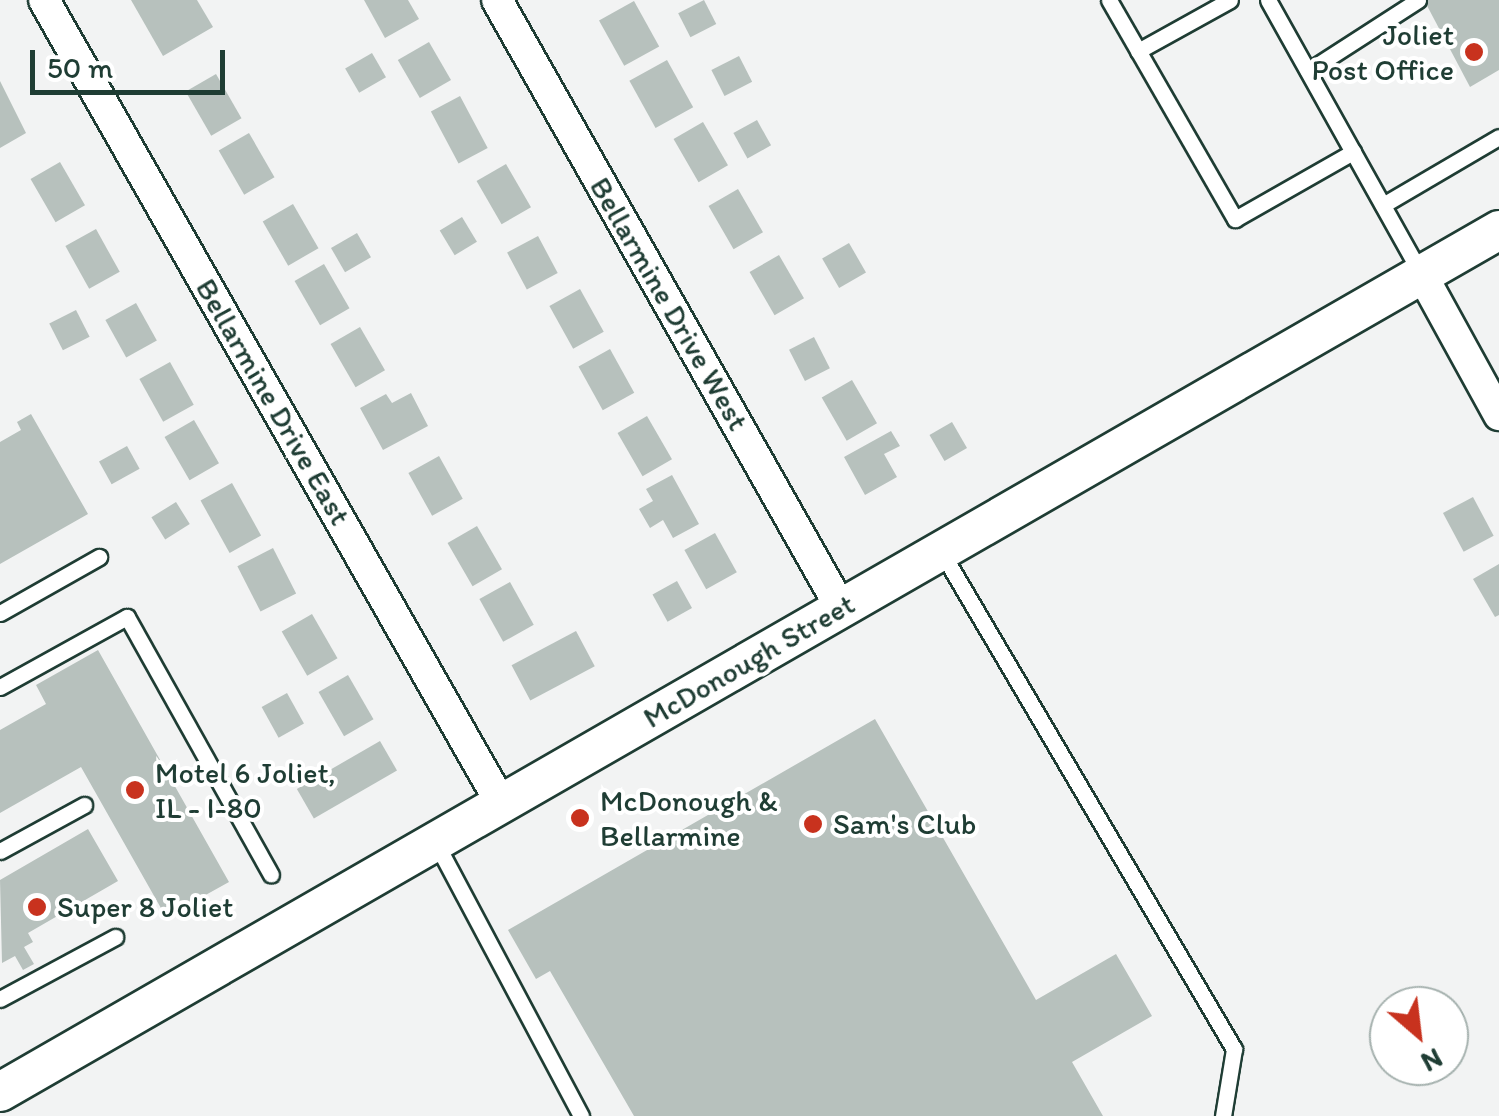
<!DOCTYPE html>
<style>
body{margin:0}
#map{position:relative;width:1499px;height:1116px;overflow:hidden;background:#f2f3f3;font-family:Itim,sans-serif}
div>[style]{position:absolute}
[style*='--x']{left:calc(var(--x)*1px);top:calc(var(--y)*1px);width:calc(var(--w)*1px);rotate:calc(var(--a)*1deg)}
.building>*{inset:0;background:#b7c1bd;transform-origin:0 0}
.roads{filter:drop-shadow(2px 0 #1f3d34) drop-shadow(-2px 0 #1f3d34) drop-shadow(0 2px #1f3d34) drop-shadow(0 -2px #1f3d34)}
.service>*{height:15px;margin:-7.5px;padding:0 7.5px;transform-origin:7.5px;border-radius:7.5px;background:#fff}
.minor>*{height:30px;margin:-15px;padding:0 15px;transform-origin:15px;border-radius:15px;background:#fff}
.tertiary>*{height:38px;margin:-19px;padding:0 19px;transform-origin:19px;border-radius:19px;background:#fff}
.dots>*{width:28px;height:28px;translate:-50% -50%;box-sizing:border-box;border:5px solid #fff;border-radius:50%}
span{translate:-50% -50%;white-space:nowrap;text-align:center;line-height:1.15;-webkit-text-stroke:8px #fff;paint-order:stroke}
.poi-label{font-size:30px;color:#1f3d34}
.right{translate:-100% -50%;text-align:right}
.left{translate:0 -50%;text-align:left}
.street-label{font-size:30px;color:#1f3d34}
.north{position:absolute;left:1369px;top:986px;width:100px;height:100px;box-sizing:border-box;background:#fff;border:2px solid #a5b1ae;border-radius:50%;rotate:152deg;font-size:28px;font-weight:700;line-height:40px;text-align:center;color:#1f3d34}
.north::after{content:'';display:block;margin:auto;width:35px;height:45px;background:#c8321e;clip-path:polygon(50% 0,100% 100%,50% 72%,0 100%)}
.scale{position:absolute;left:30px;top:50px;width:195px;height:45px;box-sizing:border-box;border:5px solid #1f3d34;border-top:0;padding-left:12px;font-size:30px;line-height:35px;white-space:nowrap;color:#1f3d34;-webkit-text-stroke:8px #fff;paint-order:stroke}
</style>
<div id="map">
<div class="building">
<div style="clip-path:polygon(131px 0,197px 0,213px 27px,163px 56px)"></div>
<div style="clip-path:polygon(364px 0,408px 0,419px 19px,385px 38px)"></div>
<div style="left:704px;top:0;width:27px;height:29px;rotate:63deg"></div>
<div style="clip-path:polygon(1424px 0,1499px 0,1499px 70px,1470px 87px)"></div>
<div style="left:634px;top:1px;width:52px;height:40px;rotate:61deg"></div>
<div style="left:429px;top:42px;width:44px;height:36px;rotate:60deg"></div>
<div style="left:372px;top:53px;width:28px;height:31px;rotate:60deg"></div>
<div style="left:739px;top:56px;width:29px;height:31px;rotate:63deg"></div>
<div style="left:667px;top:60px;width:54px;height:43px;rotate:61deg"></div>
<div style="left:216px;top:74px;width:51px;height:35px;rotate:60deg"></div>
<div style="clip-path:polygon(0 81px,26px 133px,0 148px)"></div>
<div style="left:460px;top:96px;width:59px;height:33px;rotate:62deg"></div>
<div style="left:757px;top:120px;width:29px;height:27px;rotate:61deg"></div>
<div style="left:703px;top:122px;width:50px;height:34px;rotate:60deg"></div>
<div style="left:249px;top:133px;width:51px;height:35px;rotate:60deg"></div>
<div style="left:60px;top:162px;width:50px;height:34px;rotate:60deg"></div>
<div style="left:506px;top:164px;width:50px;height:34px;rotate:60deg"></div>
<div style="left:738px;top:189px;width:50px;height:34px;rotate:60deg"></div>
<div style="left:293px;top:204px;width:51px;height:35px;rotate:60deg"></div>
<div style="left:462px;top:217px;width:29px;height:26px;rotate:59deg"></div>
<div style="left:96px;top:229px;width:49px;height:35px;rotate:61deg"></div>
<div style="left:357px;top:233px;width:28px;height:30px;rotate:60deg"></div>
<div style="left:538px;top:236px;width:42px;height:35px;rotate:62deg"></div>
<div style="left:849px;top:243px;width:34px;height:31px;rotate:60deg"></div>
<div style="left:779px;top:255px;width:50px;height:34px;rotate:60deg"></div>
<div style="left:324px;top:264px;width:51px;height:34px;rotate:60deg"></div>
<div style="left:580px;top:289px;width:49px;height:35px;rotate:61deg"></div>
<div style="left:136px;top:303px;width:43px;height:35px;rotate:61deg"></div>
<div style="left:76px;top:310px;width:30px;height:30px;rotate:63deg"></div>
<div style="left:360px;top:327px;width:50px;height:34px;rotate:60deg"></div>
<div style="left:814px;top:337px;width:35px;height:28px;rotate:63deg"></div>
<div style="left:610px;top:349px;width:50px;height:36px;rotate:61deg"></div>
<div style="left:170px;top:362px;width:49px;height:35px;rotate:61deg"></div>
<div style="left:852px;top:380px;width:50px;height:35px;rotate:60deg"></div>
<div style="clip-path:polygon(411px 393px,428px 426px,383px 450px,360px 408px,386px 394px,392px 403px)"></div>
<div style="clip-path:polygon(31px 414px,88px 514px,0 564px,0 442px,21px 430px,17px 422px)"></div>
<div style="left:647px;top:416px;width:50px;height:34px;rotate:60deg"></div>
<div style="left:194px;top:420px;width:50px;height:34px;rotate:60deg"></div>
<div style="left:952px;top:422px;width:30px;height:26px;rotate:60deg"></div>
<div style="clip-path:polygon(891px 431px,900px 446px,884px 454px,897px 477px,865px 495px,844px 457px)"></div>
<div style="left:127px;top:446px;width:26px;height:32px;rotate:61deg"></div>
<div style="left:439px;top:456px;width:49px;height:35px;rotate:61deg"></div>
<div style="clip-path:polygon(672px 475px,699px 524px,673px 538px,663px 520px,650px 528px,639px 509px,653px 501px,646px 489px)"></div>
<div style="left:232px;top:483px;width:60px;height:36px;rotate:61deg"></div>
<div style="left:1473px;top:497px;width:44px;height:34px;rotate:62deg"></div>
<div style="left:176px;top:502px;width:26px;height:29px;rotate:58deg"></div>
<div style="left:477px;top:526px;width:50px;height:34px;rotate:60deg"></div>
<div style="left:715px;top:533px;width:45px;height:35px;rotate:61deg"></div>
<div style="left:273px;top:548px;width:51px;height:40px;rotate:63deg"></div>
<div style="clip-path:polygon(1499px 564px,1499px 615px,1495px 617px,1473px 579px)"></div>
<div style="left:677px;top:581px;width:31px;height:28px;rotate:61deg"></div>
<div style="left:510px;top:582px;width:49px;height:35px;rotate:61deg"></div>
<div style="left:312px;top:614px;width:51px;height:35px;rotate:60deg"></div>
<div style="left:576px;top:631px;width:40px;height:73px;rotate:62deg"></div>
<div style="clip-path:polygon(98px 650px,229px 882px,166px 917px,81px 767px,0 813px,0 730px,46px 704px,36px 685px)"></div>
<div style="left:348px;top:675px;width:51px;height:34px;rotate:60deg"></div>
<div style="left:287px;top:693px;width:35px;height:29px;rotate:61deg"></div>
<div style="clip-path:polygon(875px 719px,1036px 1000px,1116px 954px,1152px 1016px,1072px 1062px,1103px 1116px,634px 1116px,550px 971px,536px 979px,508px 930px)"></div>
<div style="left:380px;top:741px;width:34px;height:96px;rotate:60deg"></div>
<div style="clip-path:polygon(88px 829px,118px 881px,28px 933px,33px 942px,24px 947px,34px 964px,23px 970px,15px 956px,2px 963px,0 880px)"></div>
</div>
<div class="roads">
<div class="service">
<div style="--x:1109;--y:0;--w:253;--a:60.1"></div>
<div style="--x:1235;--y:219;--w:136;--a:-29.6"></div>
<div style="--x:1268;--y:0;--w:315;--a:60.8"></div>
<div style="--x:1138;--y:51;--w:105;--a:-29"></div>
<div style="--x:1308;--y:71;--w:131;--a:-32.8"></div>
<div style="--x:1383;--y:205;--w:134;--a:-30.4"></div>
<div style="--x:941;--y:551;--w:578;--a:59.53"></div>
<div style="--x:1234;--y:1049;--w:68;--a:99.3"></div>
<div style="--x:0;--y:613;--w:114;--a:-29.5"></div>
<div style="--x:0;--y:687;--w:145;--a:-28.9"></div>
<div style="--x:127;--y:617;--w:295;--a:60.8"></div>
<div style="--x:436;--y:843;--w:309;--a:62"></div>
<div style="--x:0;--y:851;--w:96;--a:-28.7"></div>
<div style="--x:0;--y:999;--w:131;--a:-28.3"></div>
</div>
<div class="minor">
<div style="--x:44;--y:0;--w:926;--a:60.36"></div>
<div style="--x:497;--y:0;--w:699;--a:60.5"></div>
<div style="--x:1422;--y:275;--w:160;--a:61.2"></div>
</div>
<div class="tertiary">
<div style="--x:0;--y:1092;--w:1729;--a:-29.9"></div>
</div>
</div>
<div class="dots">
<div style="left:1474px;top:52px;background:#c8321e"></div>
<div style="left:135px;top:790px;background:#c8321e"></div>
<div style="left:580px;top:818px;background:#c8321e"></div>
<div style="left:813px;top:824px;background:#c8321e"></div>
<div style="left:37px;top:907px;background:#c8321e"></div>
</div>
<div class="poi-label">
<span class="right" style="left:1454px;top:52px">Joliet<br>Post Office</span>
<span class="left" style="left:155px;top:790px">Motel 6 Joliet,<br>IL - I-80</span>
<span class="left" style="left:600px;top:818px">McDonough &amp;<br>Bellarmine</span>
<span class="left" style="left:833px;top:824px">Sam's Club</span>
<span class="left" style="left:57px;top:907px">Super 8 Joliet</span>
</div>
<div class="street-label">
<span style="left:669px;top:304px;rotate:60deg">Bellarmine Drive West</span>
<span style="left:273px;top:402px;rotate:60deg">Bellarmine Drive East</span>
<span style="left:749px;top:661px;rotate:-30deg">McDonough Street</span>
</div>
<div class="north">N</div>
<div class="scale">50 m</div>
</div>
